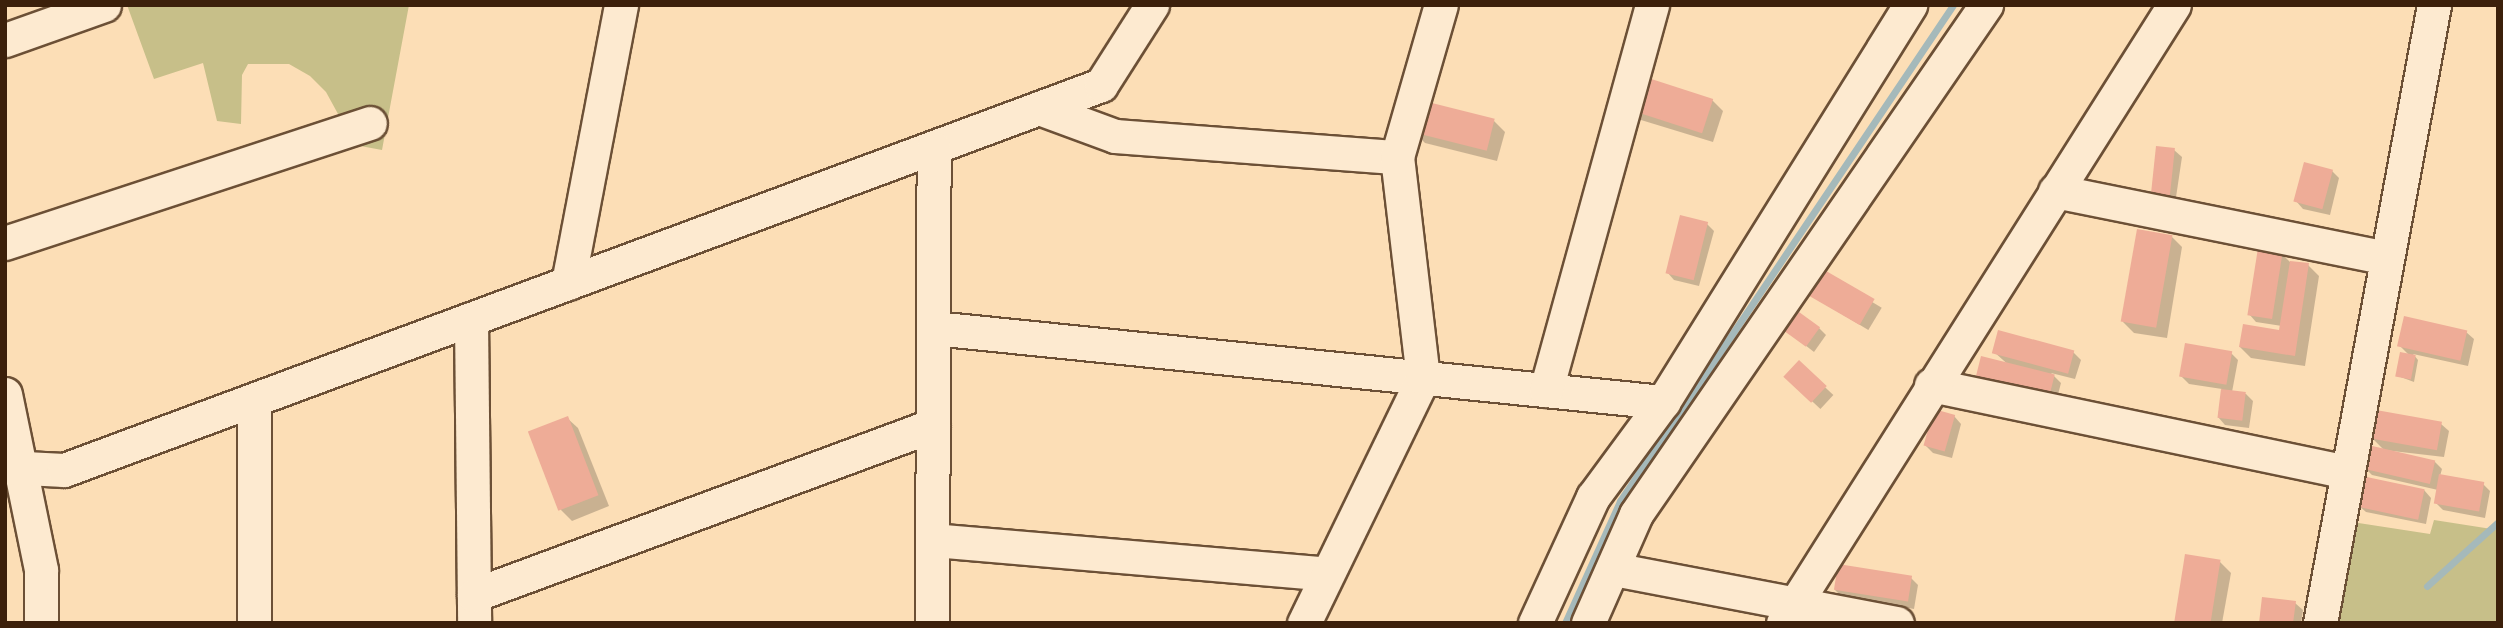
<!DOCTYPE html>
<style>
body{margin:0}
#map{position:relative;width:2503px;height:628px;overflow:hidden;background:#fcdeb6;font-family:Cardo,serif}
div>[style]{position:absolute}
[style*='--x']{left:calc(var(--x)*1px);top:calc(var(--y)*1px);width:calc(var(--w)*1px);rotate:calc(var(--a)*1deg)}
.green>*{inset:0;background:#c7bf89}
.shadow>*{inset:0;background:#0003;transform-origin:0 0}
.stream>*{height:7px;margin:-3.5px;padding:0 3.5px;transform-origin:3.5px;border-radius:3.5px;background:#a5b9ba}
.building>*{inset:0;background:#eeac97;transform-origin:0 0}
.roads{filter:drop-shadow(2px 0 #6c5036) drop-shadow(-2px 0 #6c5036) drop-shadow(0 2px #6c5036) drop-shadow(0 -2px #6c5036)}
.minor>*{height:33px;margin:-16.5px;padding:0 16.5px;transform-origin:16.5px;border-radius:16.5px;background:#fdead0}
span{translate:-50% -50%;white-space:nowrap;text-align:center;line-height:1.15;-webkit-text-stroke:5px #fdead0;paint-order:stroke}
.frame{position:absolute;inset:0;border:7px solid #3c200b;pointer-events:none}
</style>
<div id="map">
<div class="green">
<div style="clip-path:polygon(127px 5px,409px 5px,382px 150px,355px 145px,326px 92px,310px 76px,289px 64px,248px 64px,242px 75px,241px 124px,217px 121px,203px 63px,154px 79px)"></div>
<div style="clip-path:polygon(2434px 520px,2498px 530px,2498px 623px,2333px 623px,2352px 522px,2430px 534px)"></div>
</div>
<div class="shadow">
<div style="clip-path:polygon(1712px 100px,1723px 111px,1713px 142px,1641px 120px,1630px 109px)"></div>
<div style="clip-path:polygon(1494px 121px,1505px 132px,1497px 161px,1425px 143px,1414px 132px)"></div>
<div style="clip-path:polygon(2174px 150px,2182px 157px,2175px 204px,2158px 201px)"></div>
<div style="clip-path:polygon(2332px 171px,2339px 178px,2330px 215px,2303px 209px,2296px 201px)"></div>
<div style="clip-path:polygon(1707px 224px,1714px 231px,1699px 286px,1674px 280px,1667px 272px)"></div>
<div style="clip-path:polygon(2171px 236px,2182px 247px,2167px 338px,2134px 333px,2123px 322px)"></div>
<div style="clip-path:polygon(2282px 254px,2290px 262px,2308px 265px,2319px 276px,2305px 366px,2251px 358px,2240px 347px,2281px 332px,2282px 326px,2256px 322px,2249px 314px)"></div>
<div style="left:1814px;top:267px;width:79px;height:26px;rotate:31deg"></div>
<div style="clip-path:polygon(1819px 328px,1826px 335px,1814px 352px,1787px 331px)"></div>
<div style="clip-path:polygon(2466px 332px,2474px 339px,2468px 366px,2413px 354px,2418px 360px,2414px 382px,2398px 376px,2410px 356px,2400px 346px)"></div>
<div style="clip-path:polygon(1994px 352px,2073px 352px,2081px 360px,2075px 379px,2051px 373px,2061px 383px,2055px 406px)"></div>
<div style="clip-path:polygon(2231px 353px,2238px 360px,2232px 392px,2246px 394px,2253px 401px,2249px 428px,2225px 425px,2218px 417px,2222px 389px,2189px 384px,2181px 376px)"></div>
<div style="left:1799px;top:363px;width:47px;height:19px;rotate:43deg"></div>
<div style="clip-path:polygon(1954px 416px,1961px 424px,1952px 458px,1933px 453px,1926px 446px)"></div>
<div style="clip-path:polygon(567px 418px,578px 428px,609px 506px,572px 521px,561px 510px)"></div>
<div style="clip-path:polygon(2441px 424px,2449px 431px,2444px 457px,2384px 450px,2373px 439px)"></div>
<div style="clip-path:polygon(2434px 461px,2442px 469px,2440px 476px,2483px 484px,2490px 491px,2485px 518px,2443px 510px,2436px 503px,2438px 490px,2372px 475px,2365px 468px)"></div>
<div style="clip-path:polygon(2424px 490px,2431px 498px,2426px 524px,2366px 512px,2358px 505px)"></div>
<div style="clip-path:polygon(2220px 562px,2231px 573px,2222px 623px,2174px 623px)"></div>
<div style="clip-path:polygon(1911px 578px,1918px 585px,1914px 609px,1842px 597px,1835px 590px)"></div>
<div style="clip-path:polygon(2295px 603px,2303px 610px,2301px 623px,2261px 623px)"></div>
</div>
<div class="stream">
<div style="--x:2427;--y:586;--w:96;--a:-42"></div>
<div style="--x:1565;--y:623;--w:134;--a:-65.7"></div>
<div style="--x:1620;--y:501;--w:597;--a:-56.12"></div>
</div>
<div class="building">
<div style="left:1639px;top:75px;width:78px;height:36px;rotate:18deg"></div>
<div style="left:1420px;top:100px;width:77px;height:33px;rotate:14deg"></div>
<div style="left:2156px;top:146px;width:19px;height:49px;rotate:6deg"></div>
<div style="left:2304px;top:162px;width:30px;height:41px;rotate:15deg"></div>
<div style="left:1680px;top:215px;width:29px;height:60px;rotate:14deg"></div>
<div style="left:2137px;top:229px;width:36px;height:94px;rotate:10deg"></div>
<div style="left:2258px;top:248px;width:25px;height:68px;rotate:9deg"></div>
<div style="clip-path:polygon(2290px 261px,2309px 263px,2295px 356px,2239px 347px,2243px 324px,2279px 330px)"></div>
<div style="left:1814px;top:264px;width:70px;height:30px;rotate:30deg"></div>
<div style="left:1799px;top:312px;width:26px;height:24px;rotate:36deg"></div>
<div style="left:2404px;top:316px;width:65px;height:31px;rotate:13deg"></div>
<div style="left:1998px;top:330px;width:79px;height:24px;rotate:15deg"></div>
<div style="left:2185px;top:343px;width:48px;height:34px;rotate:10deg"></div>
<div style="left:2400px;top:352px;width:16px;height:25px;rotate:11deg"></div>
<div style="left:1981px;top:356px;width:76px;height:27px;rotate:14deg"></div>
<div style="left:1799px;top:360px;width:38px;height:23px;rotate:43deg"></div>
<div style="left:2221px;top:389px;width:25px;height:29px;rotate:7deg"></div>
<div style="left:1934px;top:409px;width:22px;height:38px;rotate:16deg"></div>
<div style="left:2376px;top:410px;width:67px;height:29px;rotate:10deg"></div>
<div style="left:568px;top:416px;width:85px;height:43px;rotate:69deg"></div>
<div style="left:2368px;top:445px;width:69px;height:24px;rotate:13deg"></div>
<div style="left:2439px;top:474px;width:46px;height:30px;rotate:10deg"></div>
<div style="left:2362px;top:476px;width:64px;height:31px;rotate:12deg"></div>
<div style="left:2185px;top:554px;width:36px;height:70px;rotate:9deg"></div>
<div style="left:1838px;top:564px;width:75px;height:26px;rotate:9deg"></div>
<div style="clip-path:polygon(2262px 597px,2296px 601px,2293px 623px,2259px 623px)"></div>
</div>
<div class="roads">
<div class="minor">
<div style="--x:5;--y:40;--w:105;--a:-19.5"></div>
<div style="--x:1039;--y:108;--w:81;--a:20.2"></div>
<div style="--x:1115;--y:136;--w:283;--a:4.3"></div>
<div style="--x:2055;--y:191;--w:338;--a:11.4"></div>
<div style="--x:5;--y:243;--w:384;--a:-18.2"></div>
<div style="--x:568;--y:283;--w:283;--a:-79.2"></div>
<div style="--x:471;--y:319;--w:304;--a:89.4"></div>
<div style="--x:934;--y:328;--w:733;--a:5.8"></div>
<div style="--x:1931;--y:385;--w:424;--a:11.8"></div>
<div style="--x:1546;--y:390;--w:399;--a:-74.6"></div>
<div style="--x:5;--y:394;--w:180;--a:78.4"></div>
<div style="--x:41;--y:570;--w:53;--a:90"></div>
<div style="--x:254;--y:400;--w:223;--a:90"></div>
<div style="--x:5;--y:467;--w:59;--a:2.9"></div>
<div style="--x:64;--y:470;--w:1106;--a:-20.37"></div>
<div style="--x:1101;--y:85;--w:95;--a:-57.5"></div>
<div style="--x:933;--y:540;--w:394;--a:4.9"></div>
<div style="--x:1613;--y:569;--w:289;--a:10.8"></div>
<div style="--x:474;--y:595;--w:489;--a:-20.3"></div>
<div style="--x:932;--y:623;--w:475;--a:-89.8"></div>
<div style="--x:1304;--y:623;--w:272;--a:-64.1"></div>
<div style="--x:1423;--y:378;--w:223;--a:-96.7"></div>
<div style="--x:1397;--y:157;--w:158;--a:-73.9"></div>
<div style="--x:1535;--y:623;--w:139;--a:-65.3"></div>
<div style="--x:1593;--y:497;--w:118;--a:-53.6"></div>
<div style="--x:1663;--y:402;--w:468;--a:-58.1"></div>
<div style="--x:1588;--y:623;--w:119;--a:-66.2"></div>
<div style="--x:1636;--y:514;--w:618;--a:-55.49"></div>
<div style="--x:1783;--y:623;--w:731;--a:-57.68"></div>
<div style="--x:2320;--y:623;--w:628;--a:-79.55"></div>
</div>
</div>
<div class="frame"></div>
</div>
